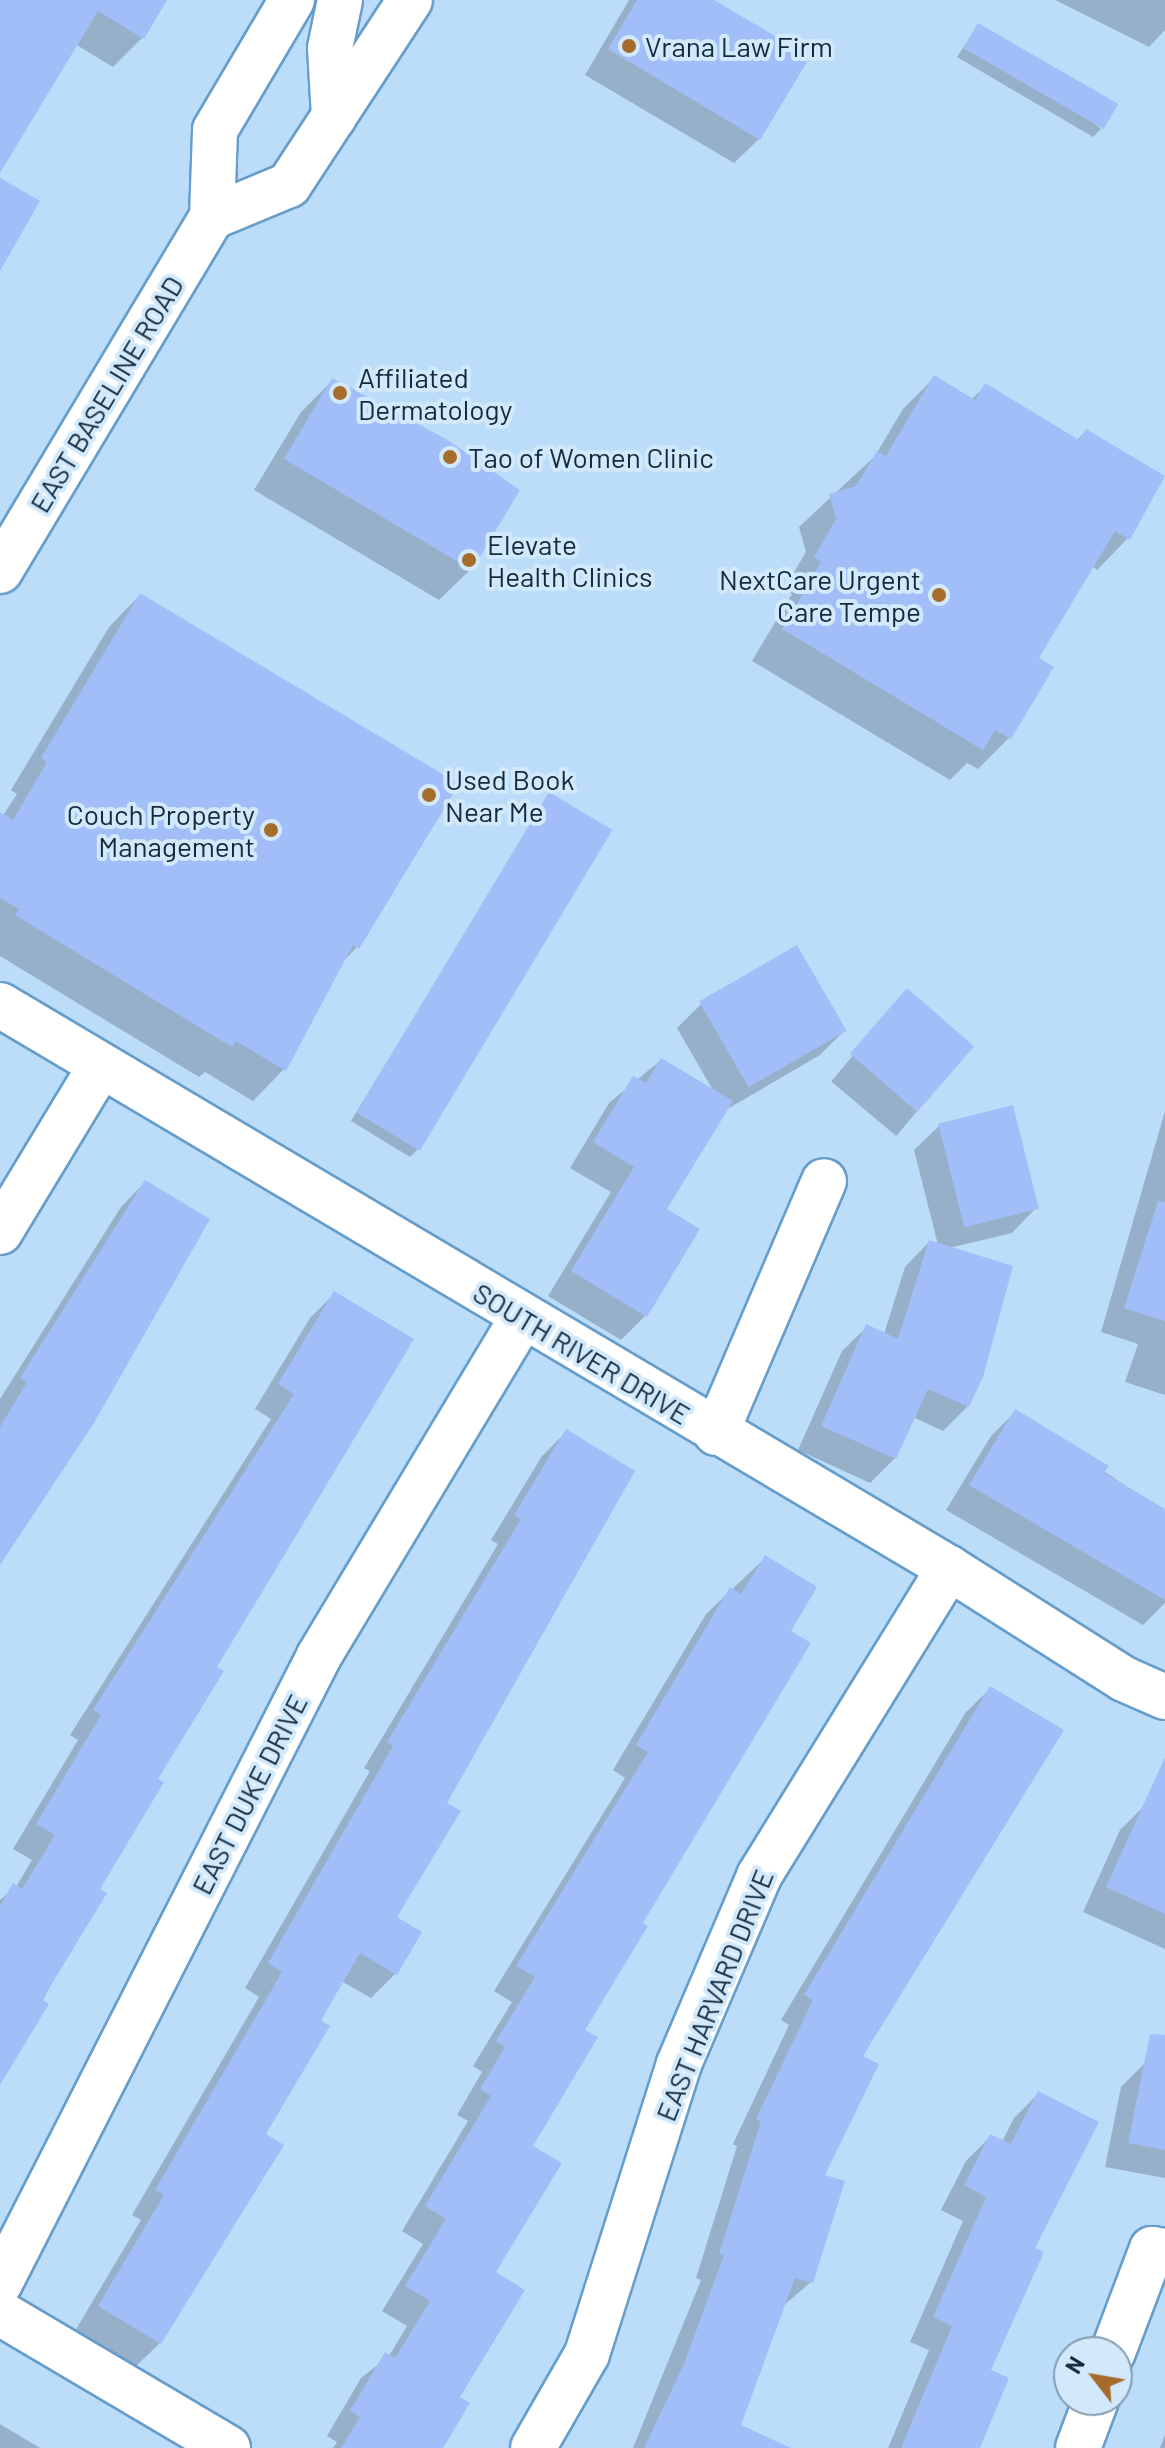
<!DOCTYPE html>
<style>
body{margin:0}
#map{position:relative;width:1165px;height:2448px;overflow:hidden;background:#bbddfa;font-family:Barlow,sans-serif}
div>[style]{position:absolute}
[style*='--x']{left:calc(var(--x)*1px);top:calc(var(--y)*1px);width:calc(var(--w)*1px);rotate:calc(var(--a)*1deg)}
.shadow>*{inset:0;background:#0003;transform-origin:0 0}
.building>*{inset:0;background:#a2bef9;transform-origin:0 0}
.roads{filter:drop-shadow(2px 0 #669dca) drop-shadow(-2px 0 #669dca) drop-shadow(0 2px #669dca) drop-shadow(0 -2px #669dca)}
.minor>*{height:44px;margin:-22px;padding:0 22px;transform-origin:22px;border-radius:22px;background:#fff}
.major>*{height:44px;margin:-22px;padding:0 22px;transform-origin:22px;border-radius:22px;background:#fff}
.dots>*{width:22px;height:22px;translate:-50% -50%;box-sizing:border-box;border:4px solid #d2e9fc;border-radius:50%}
span{translate:-50% -50%;white-space:nowrap;text-align:center;line-height:1.15;-webkit-text-stroke:8px #d2e9fc;paint-order:stroke}
.poi-label{font-size:28px;color:#13293c}
.left{translate:0 -50%;text-align:left}
.right{translate:-100% -50%;text-align:right}
.street-label{font-size:28px;color:#13293c}
.north{position:absolute;left:1053px;top:2336px;width:80px;height:80px;box-sizing:border-box;background:#d2e9fc;border:2px solid #869caf;border-radius:50%;rotate:301deg;font-size:22px;font-weight:700;line-height:32px;text-align:center;color:#13293c}
.north::after{content:'';display:block;margin:auto;width:28px;height:36px;background:#a66c2c;clip-path:polygon(50% 0,100% 100%,50% 72%,0 100%)}
</style>
<div id="map">
<div class="shadow">
<div style="clip-path:polygon(0 0,165px 0,142px 38px,113px 67px,75px 44px,0 169px)"></div>
<div style="clip-path:polygon(629px 0,704px 0,776px 46px,759px 139px,734px 163px,585px 75px)"></div>
<div style="clip-path:polygon(1055px 0,1165px 0,1165px 30px,1149px 47px)"></div>
<div style="clip-path:polygon(978px 25px,1101px 129px,1093px 137px,957px 57px)"></div>
<div style="clip-path:polygon(934px 378px,971px 400px,985px 386px,1076px 441px,1086px 431px,1164px 478px,1128px 538px,1097px 570px,1092px 566px,1036px 659px,1009px 738px,978px 769px,967px 763px,950px 780px,752px 661px,792px 594px,784px 589px,806px 552px,799px 527px,875px 456px,903px 409px)"></div>
<div style="clip-path:polygon(332px 381px,471px 569px,439px 600px,254px 490px,301px 412px)"></div>
<div style="clip-path:polygon(140px 595px,357px 947px,340px 965px,284px 1069px,253px 1101px,205px 1072px,199px 1077px,0 956px,0 820px,17px 794px,11px 790px,109px 627px)"></div>
<div style="clip-path:polygon(549px 795px,418px 1149px,410px 1157px,351px 1121px)"></div>
<div style="left:907px;top:991px;width:85px;height:118px;rotate:40deg"></div>
<div style="clip-path:polygon(701px 1004px,845px 1030px,820px 1055px,724px 1111px,665px 1210px,646px 1315px,621px 1340px,548px 1296px,611px 1192px,570px 1168px,609px 1103px,661px 1060px,714px 1092px,677px 1028px)"></div>
<div style="clip-path:polygon(1165px 1111px,1165px 1395px,1125px 1382px,1138px 1344px,1101px 1332px)"></div>
<div style="clip-path:polygon(939px 1126px,1036px 1208px,1012px 1233px,949px 1248px,968px 1406px,943px 1431px,913px 1417px,895px 1458px,870px 1483px,798px 1450px,842px 1351px,867px 1327px,884px 1334px,905px 1267px,929px 1242px,938px 1245px,914px 1150px)"></div>
<div style="clip-path:polygon(145px 1182px,93px 1422px,0 1561px,0 1399px,121px 1207px)"></div>
<div style="clip-path:polygon(334px 1294px,214px 1667px,0 2084px,0 1900px,16px 1887px,32px 1860px,13px 1849px,78px 1740px,70px 1735px,271px 1419px,255px 1409px,310px 1318px)"></div>
<div style="clip-path:polygon(1015px 1412px,1165px 1512px,1165px 1603px,1143px 1625px,946px 1510px,991px 1436px)"></div>
<div style="clip-path:polygon(566px 1432px,444px 1804px,395px 1918px,395px 1974px,371px 1998px,341px 1981px,160px 2343px,135px 2367px,75px 2331px,141px 2220px,132px 2215px,259px 1997px,245px 1988px,370px 1771px,364px 1768px,498px 1544px,491px 1540px,542px 1456px)"></div>
<div style="clip-path:polygon(765px 1558px,788px 1632px,583px 2031px,530px 2146px,441px 2448px,333px 2448px,337px 2442px,327px 2436px,361px 2378px,389px 2356px,407px 2326px,382px 2311px,423px 2244px,402px 2231px,468px 2121px,457px 2115px,482px 2072px,473px 2066px,512px 2002px,494px 1991px,625px 1778px,613px 1770px,706px 1614px)"></div>
<div style="clip-path:polygon(991px 1688px,822px 2176px,811px 2282px,783px 2306px,739px 2426px,744px 2448px,633px 2448px,701px 2280px,696px 2278px,737px 2146px,733px 2144px,789px 2025px,781px 2020px,966px 1712px)"></div>
<div style="clip-path:polygon(1144px 1806px,1165px 1815px,1165px 1949px,1083px 1912px,1120px 1830px)"></div>
<div style="clip-path:polygon(1146px 2062px,1165px 2066px,1165px 2178px,1105px 2167px,1121px 2087px)"></div>
<div style="clip-path:polygon(1038px 2094px,1032px 2249px,989px 2371px,978px 2448px,888px 2448px,929px 2350px,910px 2342px,963px 2221px,941px 2210px,966px 2161px,990px 2137px,1002px 2142px,1014px 2118px)"></div>
<div style="clip-path:polygon(0 2424px,40px 2448px,0 2448px)"></div>
<div style="clip-path:polygon(1165px 2434px,1165px 2448px,1160px 2448px)"></div>
</div>
<div class="building">
<div style="clip-path:polygon(0 0,167px 0,144px 39px,98px 11px,0 173px)"></div>
<div style="clip-path:polygon(637px 0,714px 0,782px 40px,778px 45px,807px 62px,760px 140px,608px 49px)"></div>
<div style="left:978px;top:23px;width:162px;height:29px;rotate:30deg"></div>
<div style="clip-path:polygon(0 178px,40px 201px,0 271px)"></div>
<div style="clip-path:polygon(934px 375px,975px 400px,985px 383px,1079px 440px,1086px 429px,1165px 476px,1130px 540px,1115px 531px,1039px 658px,1054px 667px,1011px 739px,995px 730px,983px 750px,782px 629px,821px 562px,814px 557px,836px 519px,829px 494px,856px 486px,877px 451px,886px 456px)"></div>
<div style="clip-path:polygon(332px 378px,446px 439px,520px 490px,472px 570px,284px 459px)"></div>
<div style="clip-path:polygon(140px 593px,459px 784px,359px 949px,353px 945px,286px 1071px,236px 1041px,232px 1047px,143px 993px,15px 915px,19px 909px,0 898px,0 812px,13px 820px,47px 762px,41px 758px)"></div>
<div style="left:549px;top:792px;width:74px;height:374px;rotate:31deg"></div>
<div style="left:797px;top:945px;width:99px;height:113px;rotate:60deg"></div>
<div style="left:907px;top:988px;width:89px;height:87px;rotate:41deg"></div>
<div style="clip-path:polygon(661px 1058px,733px 1101px,667px 1209px,700px 1229px,647px 1317px,571px 1271px,634px 1167px,593px 1142px,633px 1076px,646px 1083px)"></div>
<div style="left:1013px;top:1105px;width:107px;height:77px;rotate:76deg"></div>
<div style="clip-path:polygon(145px 1180px,210px 1219px,94px 1423px,0 1565px,0 1427px,27px 1382px,20px 1378px)"></div>
<div style="clip-path:polygon(1158px 1201px,1165px 1202px,1165px 1321px,1124px 1308px)"></div>
<div style="clip-path:polygon(929px 1240px,1013px 1266px,983px 1377px,969px 1407px,928px 1389px,896px 1459px,821px 1426px,866px 1324px,898px 1339px)"></div>
<div style="clip-path:polygon(334px 1291px,414px 1339px,217px 1667px,224px 1671px,158px 1779px,164px 1782px,100px 1889px,107px 1893px,42px 2000px,49px 2004px,0 2085px,0 1906px,13px 1883px,22px 1889px,55px 1835px,36px 1824px,101px 1715px,93px 1710px,294px 1394px,278px 1384px)"></div>
<div style="clip-path:polygon(1015px 1409px,1109px 1466px,1104px 1473px,1165px 1509px,1165px 1600px,969px 1485px)"></div>
<div style="clip-path:polygon(566px 1429px,635px 1471px,447px 1803px,461px 1811px,397px 1917px,422px 1932px,397px 1975px,360px 1953px,321px 2020px,330px 2026px,266px 2134px,284px 2145px,161px 2344px,98px 2306px,164px 2195px,155px 2190px,282px 1972px,268px 1963px,393px 1746px,387px 1742px,521px 1519px,514px 1515px)"></div>
<div style="clip-path:polygon(765px 1555px,817px 1587px,791px 1631px,811px 1643px,643px 1923px,648px 1926px,585px 2030px,598px 2037px,533px 2146px,562px 2163px,496px 2272px,525px 2290px,460px 2397px,470px 2403px,443px 2448px,341px 2448px,360px 2417px,350px 2411px,385px 2352px,395px 2358px,430px 2301px,405px 2286px,446px 2219px,425px 2206px,491px 2096px,480px 2089px,505px 2047px,496px 2041px,535px 1977px,516px 1966px,648px 1752px,636px 1745px,730px 1587px,741px 1594px)"></div>
<div style="clip-path:polygon(990px 1686px,1064px 1730px,863px 2056px,879px 2064px,825px 2175px,845px 2181px,813px 2283px,795px 2278px,741px 2425px,791px 2448px,644px 2448px,684px 2364px,724px 2255px,719px 2254px,761px 2121px,756px 2119px,813px 2000px,804px 1995px)"></div>
<div style="clip-path:polygon(1165px 1757px,1165px 1914px,1106px 1887px)"></div>
<div style="clip-path:polygon(1150px 2034px,1165px 2035px,1165px 2150px,1128px 2143px)"></div>
<div style="clip-path:polygon(1038px 2091px,1099px 2122px,1035px 2248px,1044px 2252px,991px 2370px,1009px 2378px,980px 2448px,901px 2448px,952px 2326px,933px 2317px,986px 2197px,964px 2185px,990px 2134px,1011px 2144px)"></div>
</div>
<div class="roads">
<div class="minor">
<div style="--x:0;--y:1005;--w:1103;--a:30.68"></div>
<div style="--x:949;--y:1568;--w:207;--a:32.4"></div>
<div style="--x:1124;--y:1679;--w:45;--a:23.7"></div>
<div style="--x:0;--y:1232;--w:195;--a:-58.8"></div>
<div style="--x:716;--y:1433;--w:274;--a:-66.8"></div>
<div style="--x:0;--y:2283;--w:703;--a:-63.03"></div>
<div style="--x:319;--y:1656;--w:394;--a:-59"></div>
<div style="--x:0;--y:2313;--w:265;--a:30.6"></div>
<div style="--x:1113;--y:2352;--w:110;--a:-69.3"></div>
<div style="--x:1152;--y:2249;--w:13;--a:9"></div>
<div style="--x:533;--y:2448;--w:108;--a:-60.1"></div>
<div style="--x:587;--y:2354;--w:304;--a:-72.4"></div>
<div style="--x:679;--y:2064;--w:204;--a:-66.9"></div>
<div style="--x:759;--y:1876;--w:362;--a:-58.3"></div>
<div style="--x:1078;--y:2448;--w:51;--a:-69.4"></div>
</div>
<div class="major">
<div style="--x:334;--y:117;--w:69;--a:-93.3"></div>
<div style="--x:330;--y:48;--w:49;--a:-78.2"></div>
<div style="--x:212;--y:217;--w:83;--a:-22.6"></div>
<div style="--x:289;--y:185;--w:221;--a:-56.8"></div>
<div style="--x:0;--y:571;--w:413;--a:-59.1"></div>
<div style="--x:212;--y:217;--w:87;--a:-88"></div>
<div style="--x:215;--y:130;--w:151;--a:-59.4"></div>
</div>
</div>
<div class="dots">
<div style="left:629px;top:46px;background:#a66c2c"></div>
<div style="left:340px;top:393px;background:#a66c2c"></div>
<div style="left:450px;top:457px;background:#a66c2c"></div>
<div style="left:469px;top:560px;background:#a66c2c"></div>
<div style="left:939px;top:595px;background:#a66c2c"></div>
<div style="left:429px;top:795px;background:#a66c2c"></div>
<div style="left:271px;top:830px;background:#a66c2c"></div>
</div>
<div class="poi-label">
<span class="left" style="left:645px;top:46px">Vrana Law Firm</span>
<span class="left" style="left:358px;top:393px">Affiliated<br>Dermatology</span>
<span class="left" style="left:468px;top:457px">Tao of Women Clinic</span>
<span class="left" style="left:487px;top:560px">Elevate<br>Health Clinics</span>
<span class="right" style="left:921px;top:595px">NextCare Urgent<br>Care Tempe</span>
<span class="left" style="left:445px;top:795px">Used Book<br>Near Me</span>
<span class="right" style="left:255px;top:830px">Couch Property<br>Management</span>
</div>
<div class="street-label">
<span style="left:106px;top:394px;rotate:-59deg">EAST BASELINE ROAD</span>
<span style="left:582px;top:1353px;rotate:31deg">SOUTH RIVER DRIVE</span>
<span style="left:249px;top:1794px;rotate:-63deg">EAST DUKE DRIVE</span>
<span style="left:714px;top:1995px;rotate:-68deg">EAST HARVARD DRIVE</span>
</div>
<div class="north">N</div>
</div>
